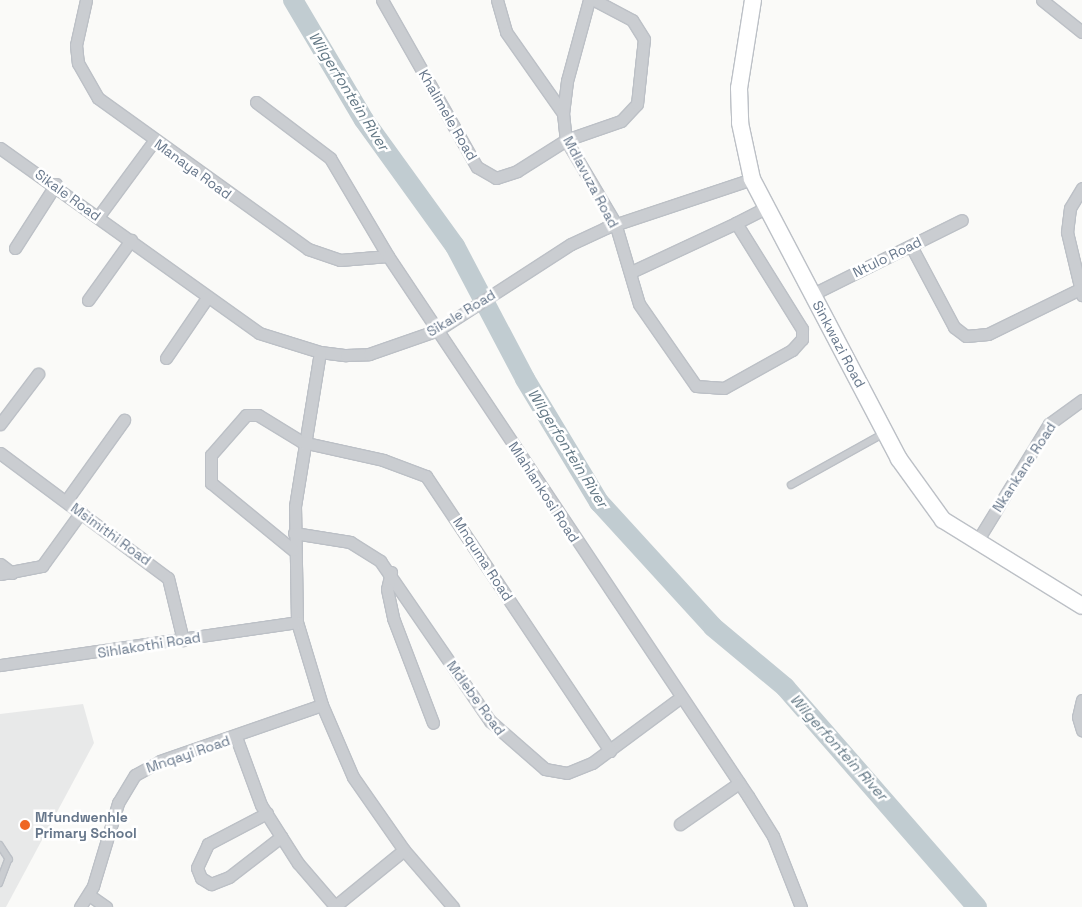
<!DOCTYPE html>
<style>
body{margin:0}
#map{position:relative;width:1082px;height:907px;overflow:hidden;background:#fafaf8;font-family:"Space Grotesk",sans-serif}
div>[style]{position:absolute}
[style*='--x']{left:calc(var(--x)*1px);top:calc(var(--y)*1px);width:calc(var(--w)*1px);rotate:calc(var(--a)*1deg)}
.built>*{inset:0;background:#e8e9e9}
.river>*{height:20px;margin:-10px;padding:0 10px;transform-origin:10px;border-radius:10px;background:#c1ccd1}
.roads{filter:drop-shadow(1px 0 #bcc0c6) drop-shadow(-1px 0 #bcc0c6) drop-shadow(0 1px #bcc0c6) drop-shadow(0 -1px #bcc0c6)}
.lane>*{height:5.5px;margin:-2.75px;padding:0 2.75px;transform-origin:2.75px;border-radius:2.75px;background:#cacdd1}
.street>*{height:11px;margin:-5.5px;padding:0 5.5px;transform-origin:5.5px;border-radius:5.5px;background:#cacdd1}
.secondary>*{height:16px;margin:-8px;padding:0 8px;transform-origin:8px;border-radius:8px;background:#fff}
.dots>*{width:14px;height:14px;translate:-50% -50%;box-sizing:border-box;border:2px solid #fff;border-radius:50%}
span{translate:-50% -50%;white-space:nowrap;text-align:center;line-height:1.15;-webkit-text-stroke:5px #fff;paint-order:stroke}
.street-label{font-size:14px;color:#67778b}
.poi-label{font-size:14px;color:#67778b;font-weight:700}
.left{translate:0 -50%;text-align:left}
.water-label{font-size:15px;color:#637885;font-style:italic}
</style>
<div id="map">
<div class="built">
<div style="clip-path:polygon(83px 704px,94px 743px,6px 907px,0 907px,0 714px)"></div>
</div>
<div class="river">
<div style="--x:293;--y:0;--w:139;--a:59.4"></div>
<div style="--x:364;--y:120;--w:155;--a:54.2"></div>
<div style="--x:455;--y:246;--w:150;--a:62.2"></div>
<div style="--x:525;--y:379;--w:144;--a:59"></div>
<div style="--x:599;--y:502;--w:169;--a:47.6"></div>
<div style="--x:713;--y:627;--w:94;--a:39.8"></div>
<div style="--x:785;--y:687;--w:292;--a:48.9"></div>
</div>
<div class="roads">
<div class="lane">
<div style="--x:791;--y:485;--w:105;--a:-29"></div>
<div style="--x:0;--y:845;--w:17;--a:57"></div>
<div style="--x:9;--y:859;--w:26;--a:111"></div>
</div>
<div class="street">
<div style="--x:86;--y:0;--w:46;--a:102.5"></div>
<div style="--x:76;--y:45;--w:18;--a:84"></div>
<div style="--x:78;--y:63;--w:40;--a:60.3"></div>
<div style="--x:98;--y:98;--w:259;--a:35.7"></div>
<div style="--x:308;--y:249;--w:34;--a:19"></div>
<div style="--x:340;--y:260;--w:48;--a:-4.8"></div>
<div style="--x:382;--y:0;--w:192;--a:60.4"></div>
<div style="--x:477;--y:167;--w:22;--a:30"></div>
<div style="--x:496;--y:178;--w:22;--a:-18"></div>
<div style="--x:517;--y:171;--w:58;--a:-32.3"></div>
<div style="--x:566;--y:140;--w:58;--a:-19.1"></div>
<div style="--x:621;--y:121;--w:23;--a:-47"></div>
<div style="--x:637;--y:104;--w:65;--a:-83.9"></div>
<div style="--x:644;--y:39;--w:22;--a:-122"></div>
<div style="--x:632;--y:20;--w:43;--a:-152.2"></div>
<div style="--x:497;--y:0;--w:33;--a:74"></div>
<div style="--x:506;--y:32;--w:99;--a:54.9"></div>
<div style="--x:589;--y:0;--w:84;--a:105.2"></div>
<div style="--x:567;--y:81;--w:32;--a:97"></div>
<div style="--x:563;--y:113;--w:27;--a:84"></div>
<div style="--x:566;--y:140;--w:96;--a:59.4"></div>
<div style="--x:615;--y:223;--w:84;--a:73.5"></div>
<div style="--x:639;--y:304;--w:100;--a:55.2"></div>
<div style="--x:696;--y:386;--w:28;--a:4"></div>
<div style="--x:724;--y:388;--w:78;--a:-29.2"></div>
<div style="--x:792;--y:350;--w:15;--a:-48"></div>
<div style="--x:802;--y:339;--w:10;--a:-90"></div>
<div style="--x:802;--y:329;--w:125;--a:-121.9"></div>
<div style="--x:736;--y:223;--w:33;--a:-27"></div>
<div style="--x:1042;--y:0;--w:51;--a:38.7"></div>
<div style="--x:256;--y:102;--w:93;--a:37.1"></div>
<div style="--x:330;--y:158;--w:114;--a:59.4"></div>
<div style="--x:388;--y:256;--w:649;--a:56.31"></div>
<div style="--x:748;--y:796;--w:47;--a:58"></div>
<div style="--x:773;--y:836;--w:76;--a:68.5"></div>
<div style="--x:0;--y:148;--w:318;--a:35.5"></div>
<div style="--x:259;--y:333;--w:64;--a:17.3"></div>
<div style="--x:320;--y:352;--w:26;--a:7"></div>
<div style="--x:346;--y:355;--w:23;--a:-2"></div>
<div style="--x:369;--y:354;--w:73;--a:-19.2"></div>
<div style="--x:438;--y:330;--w:158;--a:-32.9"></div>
<div style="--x:571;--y:244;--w:38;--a:-25"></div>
<div style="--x:605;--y:228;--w:155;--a:-18.4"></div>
<div style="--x:1082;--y:188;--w:23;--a:121"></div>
<div style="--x:1070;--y:208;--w:24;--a:97"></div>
<div style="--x:1067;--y:232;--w:65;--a:76.6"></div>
<div style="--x:98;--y:217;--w:94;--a:-53.6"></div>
<div style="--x:911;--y:246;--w:92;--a:62"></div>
<div style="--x:954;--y:327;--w:15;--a:37"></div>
<div style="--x:966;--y:336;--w:22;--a:-5"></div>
<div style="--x:988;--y:334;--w:102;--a:-26.1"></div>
<div style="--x:15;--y:248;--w:76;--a:-57.4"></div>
<div style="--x:631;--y:272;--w:116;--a:-25"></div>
<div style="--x:813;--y:294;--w:166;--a:-26.4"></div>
<div style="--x:88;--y:300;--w:74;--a:-54.4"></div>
<div style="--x:320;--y:352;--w:156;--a:99.2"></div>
<div style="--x:295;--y:506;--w:116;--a:89"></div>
<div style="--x:297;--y:622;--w:87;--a:73.2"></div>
<div style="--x:322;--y:705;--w:78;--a:66.7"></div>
<div style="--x:353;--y:777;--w:89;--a:55.1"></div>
<div style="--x:404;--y:850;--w:75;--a:49.3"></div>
<div style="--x:166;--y:358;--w:73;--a:-55.7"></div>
<div style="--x:0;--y:424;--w:63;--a:-52.8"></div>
<div style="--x:0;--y:453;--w:209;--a:36.7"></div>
<div style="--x:168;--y:578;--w:64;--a:76.4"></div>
<div style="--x:66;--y:501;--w:100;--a:-54.4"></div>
<div style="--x:294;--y:533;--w:57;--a:9.1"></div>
<div style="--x:350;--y:542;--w:36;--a:32"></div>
<div style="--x:380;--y:561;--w:194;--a:55.5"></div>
<div style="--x:490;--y:721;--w:73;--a:41.1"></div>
<div style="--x:545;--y:769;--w:22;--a:10"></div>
<div style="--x:567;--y:773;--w:27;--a:-22"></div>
<div style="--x:592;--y:763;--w:109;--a:-36.5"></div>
<div style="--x:976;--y:543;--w:140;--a:-58.5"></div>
<div style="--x:1049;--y:424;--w:41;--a:-36"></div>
<div style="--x:293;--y:550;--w:106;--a:-140.7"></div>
<div style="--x:211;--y:483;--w:28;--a:-90"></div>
<div style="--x:211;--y:455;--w:53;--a:-48.8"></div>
<div style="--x:246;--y:415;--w:12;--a:0"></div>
<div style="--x:258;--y:415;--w:52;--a:31.5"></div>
<div style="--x:302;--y:442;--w:83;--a:12.5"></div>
<div style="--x:383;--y:460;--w:46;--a:20.4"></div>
<div style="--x:426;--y:476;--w:331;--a:56.2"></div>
<div style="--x:0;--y:564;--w:15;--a:37"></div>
<div style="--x:391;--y:572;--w:17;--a:103"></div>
<div style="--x:387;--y:589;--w:30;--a:78"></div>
<div style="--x:393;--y:618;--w:112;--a:69.1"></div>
<div style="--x:0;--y:574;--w:43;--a:-10.8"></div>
<div style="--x:42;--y:566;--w:67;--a:-54.2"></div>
<div style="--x:0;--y:665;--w:300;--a:-8.2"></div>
<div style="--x:1082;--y:700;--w:17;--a:103"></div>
<div style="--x:1078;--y:717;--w:14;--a:73"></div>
<div style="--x:236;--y:737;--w:72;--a:69.8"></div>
<div style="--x:261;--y:805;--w:69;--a:57.5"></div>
<div style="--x:298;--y:863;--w:57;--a:49.3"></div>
<div style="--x:267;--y:813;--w:67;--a:152.3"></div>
<div style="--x:208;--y:844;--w:26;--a:115"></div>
<div style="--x:197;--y:868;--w:11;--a:68"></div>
<div style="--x:201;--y:878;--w:12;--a:31"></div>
<div style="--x:211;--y:884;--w:19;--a:-21"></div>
<div style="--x:229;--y:877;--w:66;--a:-37.6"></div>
<div style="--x:680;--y:824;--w:72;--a:-34.8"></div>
<div style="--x:89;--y:895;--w:21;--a:35"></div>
<div style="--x:80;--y:907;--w:25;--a:-58"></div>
<div style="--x:93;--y:886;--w:87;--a:-73.2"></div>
<div style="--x:118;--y:803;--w:33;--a:-59"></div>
<div style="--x:135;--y:775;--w:29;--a:-29"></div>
<div style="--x:160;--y:761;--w:171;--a:-19.1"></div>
<div style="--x:334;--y:907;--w:90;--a:-39.2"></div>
</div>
<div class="secondary">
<div style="--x:753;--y:0;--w:89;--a:99"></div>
<div style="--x:739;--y:88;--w:35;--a:88"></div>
<div style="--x:740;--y:123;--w:57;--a:77.9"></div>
<div style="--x:752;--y:179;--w:316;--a:62.3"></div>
<div style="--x:899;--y:459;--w:75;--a:54.2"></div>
<div style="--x:943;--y:520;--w:163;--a:31.7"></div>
</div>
</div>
<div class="dots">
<div style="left:25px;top:825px;background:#ef6723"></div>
</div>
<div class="street-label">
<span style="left:448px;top:115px;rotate:60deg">Khalimele Road</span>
<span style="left:193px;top:169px;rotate:36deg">Manaya Road</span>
<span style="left:591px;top:182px;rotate:62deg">Mdlavuza Road</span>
<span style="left:68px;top:195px;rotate:36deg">Sikale Road</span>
<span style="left:887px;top:257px;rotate:-26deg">Ntulo Road</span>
<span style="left:461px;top:313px;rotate:-31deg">Sikale Road</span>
<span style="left:839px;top:344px;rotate:62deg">Sinkwazi Road</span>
<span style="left:1024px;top:467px;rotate:-57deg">Nkankane Road</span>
<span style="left:544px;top:492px;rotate:57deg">Mlahlankosi Road</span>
<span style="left:111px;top:534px;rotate:36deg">Msimithi Road</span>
<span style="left:483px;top:559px;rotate:57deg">Mnquma Road</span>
<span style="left:149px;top:645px;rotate:-9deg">Sihlakothi Road</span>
<span style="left:476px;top:698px;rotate:54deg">Mdlebe Road</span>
<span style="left:188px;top:754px;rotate:-19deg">Mnqayi Road</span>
</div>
<div class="poi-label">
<span class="left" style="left:35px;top:825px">Mfundwenhle<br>Primary School</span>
</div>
<div class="water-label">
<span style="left:349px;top:91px;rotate:58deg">Wilgerfontein River</span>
<span style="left:568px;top:448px;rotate:58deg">Wilgerfontein River</span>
<span style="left:839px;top:747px;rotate:48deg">Wilgerfontein River</span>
</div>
</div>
